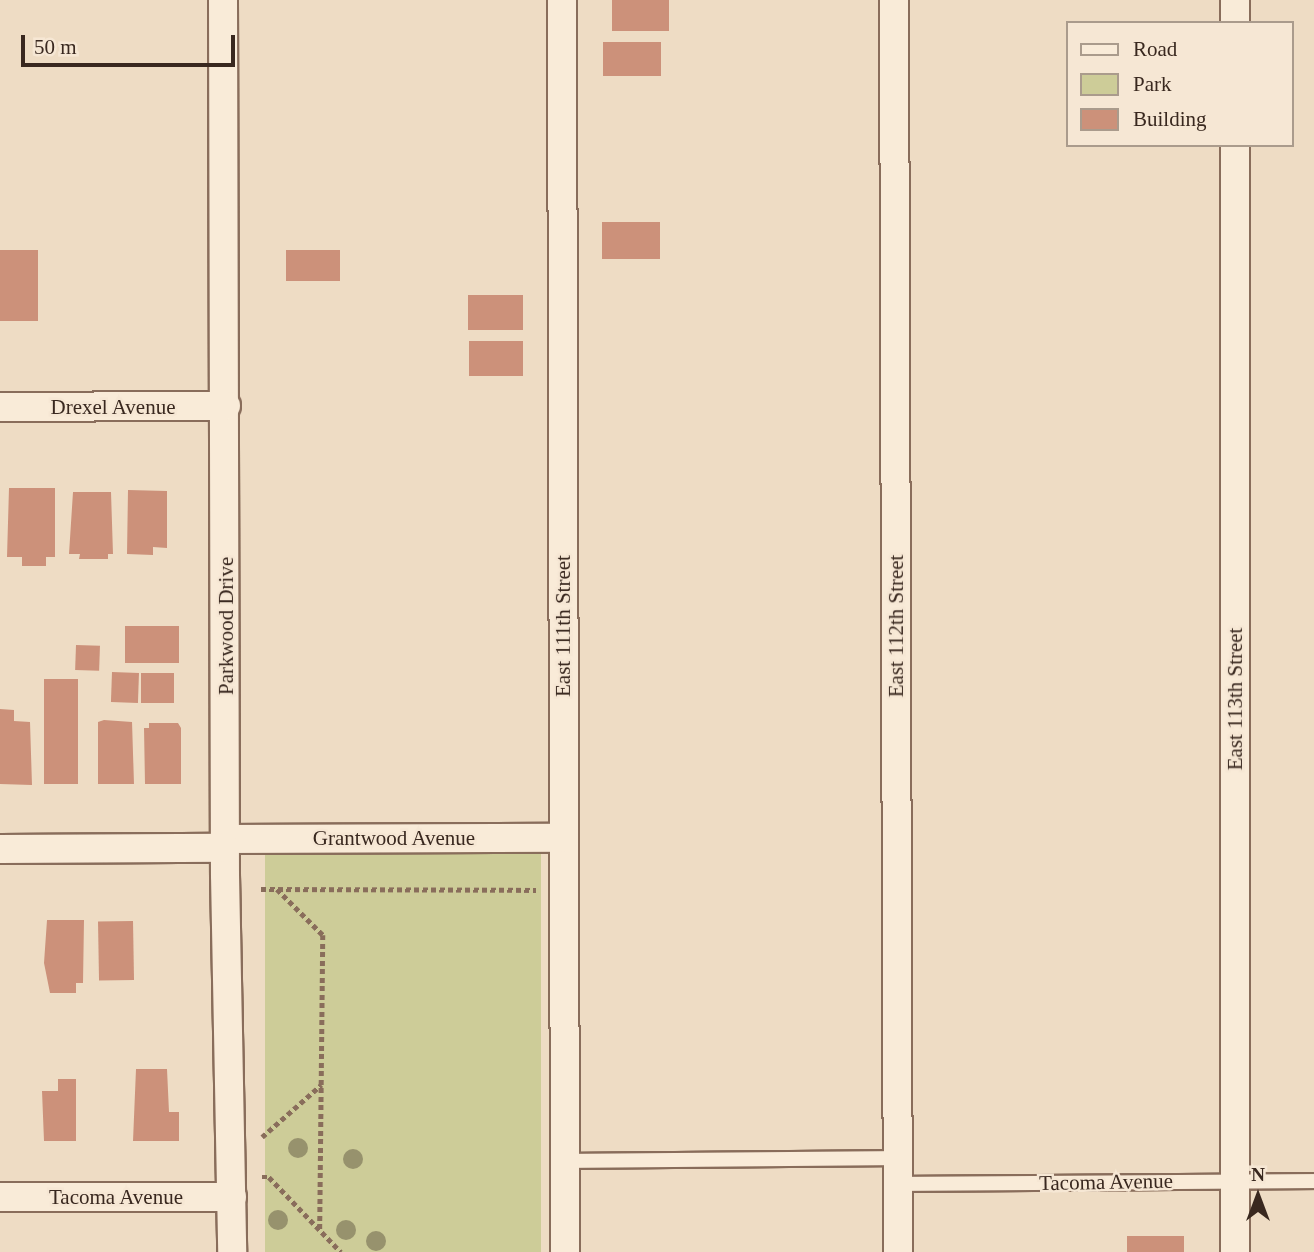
<!DOCTYPE html>
<style>
body{margin:0}
#map{position:relative;width:1314px;height:1252px;overflow:hidden;background:#eedcc4;font-family:"Times New Roman",serif}
div>[style]{position:absolute}
[style*='--x']{left:calc(var(--x)*1px);top:calc(var(--y)*1px);width:calc(var(--w)*1px);rotate:calc(var(--a)*1deg)}
.green>*{inset:0;background:#cdcc98;transform-origin:0 0}
.building>*{inset:0;background:#cc917a;transform-origin:0 0}
.path>*{height:4.5px;margin-top:-2.25px;transform-origin:0;background:repeating-linear-gradient(90deg,#896d5b 0 5px,transparent 0 8.5px)}
.roads{filter:drop-shadow(2px 0 #896d5b) drop-shadow(-2px 0 #896d5b) drop-shadow(0 2px #896d5b) drop-shadow(0 -2px #896d5b)}
.service>*{height:14px;margin:-7px;padding:0 7px;transform-origin:7px;border-radius:7px;background:#f9ebd8}
.minor>*{height:28px;margin:-14px;padding:0 14px;transform-origin:14px;border-radius:14px;background:#f9ebd8}
.trees>*{width:20px;height:20px;margin:-10px;border-radius:50%;background:#97926d}
span{translate:-50% -50%;white-space:nowrap;text-align:center;line-height:1.15;-webkit-text-stroke:5px #f6e7d4;paint-order:stroke}
.street-label{font-size:21px;color:#39281f}
.legend{position:absolute;left:1066px;top:21px;width:228px;height:126px;box-sizing:border-box;background:#f6e7d4;border:2px solid #aa9b8c;margin:0;padding:9px 12px;list-style:none;font-size:21px;color:#39281f}
.legend li{display:flex;align-items:center;gap:14px;height:35px}
.legend b{width:35px;border:2px solid #aa9b8c}
.north{position:absolute;left:1223px;top:1161px;width:70px;height:70px;-webkit-text-stroke:5px #f6e7d4;paint-order:stroke;rotate:0deg;font-size:19px;font-weight:700;line-height:28px;text-align:center;color:#39281f}
.north::after{content:'';display:block;margin:auto;width:24px;height:32px;background:#39281f;clip-path:polygon(50% 0,100% 100%,50% 72%,0 100%)}
.scale{position:absolute;left:21px;top:35px;width:214px;height:32px;box-sizing:border-box;border:4px solid #39281f;border-top:0;padding-left:9px;font-size:21px;line-height:24px;white-space:nowrap;color:#39281f;-webkit-text-stroke:5px #f6e7d4;paint-order:stroke}
</style>
<div id="map">
<div class="green">
<div style="left:541px;top:853px;width:399px;height:276px;rotate:90deg"></div>
</div>
<div class="building">
<div style="left:612px;top:0;width:57px;height:31px"></div>
<div style="left:603px;top:42px;width:58px;height:34px"></div>
<div style="left:602px;top:222px;width:58px;height:37px"></div>
<div style="left:0;top:250px;width:38px;height:71px"></div>
<div style="left:286px;top:250px;width:54px;height:31px"></div>
<div style="left:468px;top:295px;width:55px;height:35px"></div>
<div style="left:469px;top:341px;width:54px;height:35px"></div>
<div style="clip-path:polygon(9px 488px,55px 488px,55px 557px,46px 557px,46px 566px,22px 566px,22px 557px,7px 557px)"></div>
<div style="clip-path:polygon(128px 490px,167px 491px,167px 548px,153px 547px,153px 555px,127px 554px)"></div>
<div style="clip-path:polygon(73px 492px,111px 492px,113px 554px,108px 554px,108px 559px,79px 559px,80px 554px,69px 554px)"></div>
<div style="left:125px;top:626px;width:54px;height:37px"></div>
<div style="left:76px;top:645px;width:24px;height:25px;rotate:2deg"></div>
<div style="left:112px;top:672px;width:27px;height:30px;rotate:2deg"></div>
<div style="left:141px;top:673px;width:33px;height:30px"></div>
<div style="left:44px;top:679px;width:34px;height:105px"></div>
<div style="clip-path:polygon(0 709px,14px 710px,14px 721px,30px 722px,32px 785px,0 784px)"></div>
<div style="clip-path:polygon(104px 720px,132px 722px,134px 784px,98px 784px,98px 722px)"></div>
<div style="clip-path:polygon(149px 723px,178px 723px,181px 728px,181px 784px,145px 784px,144px 728px,149px 728px)"></div>
<div style="clip-path:polygon(47px 920px,84px 920px,83px 983px,76px 983px,76px 993px,50px 993px,44px 963px)"></div>
<div style="left:133px;top:921px;width:59px;height:35px;rotate:89deg"></div>
<div style="clip-path:polygon(136px 1069px,167px 1069px,169px 1112px,179px 1112px,179px 1141px,133px 1141px)"></div>
<div style="clip-path:polygon(58px 1079px,76px 1079px,76px 1141px,44px 1141px,42px 1091px,58px 1091px)"></div>
<div style="left:1184px;top:1236px;width:16px;height:57px;rotate:90deg"></div>
</div>
<div class="path">
<div style="--x:261;--y:889;--w:275;--a:0.2"></div>
<div style="--x:277;--y:889;--w:65;--a:45"></div>
<div style="--x:323;--y:935;--w:295;--a:90.6"></div>
<div style="--x:262;--y:1137;--w:79;--a:-41.4"></div>
<div style="--x:262;--y:1177;--w:7;--a:0"></div>
<div style="--x:269;--y:1177;--w:104;--a:46.2"></div>
</div>
<div class="roads">
<div class="service">
<div style="--x:566;--y:1161;--w:332;--a:-0.5"></div>
<div style="--x:898;--y:1184;--w:416;--a:-0.4"></div>
</div>
<div class="minor">
<div style="--x:223;--y:0;--w:875;--a:89.87"></div>
<div style="--x:225;--y:875;--w:377;--a:88.9"></div>
<div style="--x:562;--y:0;--w:1252;--a:89.86"></div>
<div style="--x:894;--y:0;--w:1252;--a:89.82"></div>
<div style="--x:1235;--y:0;--w:23;--a:90"></div>
<div style="--x:1235;--y:145;--w:1107;--a:90"></div>
<div style="--x:0;--y:407;--w:226;--a:-0.3"></div>
<div style="--x:225;--y:839;--w:339;--a:-0.2"></div>
<div style="--x:0;--y:849;--w:225;--a:-0.3"></div>
<div style="--x:0;--y:1197;--w:232;--a:0"></div>
</div>
</div>
<div class="trees">
<div style="left:298px;top:1148px"></div>
<div style="left:353px;top:1159px"></div>
<div style="left:278px;top:1220px"></div>
<div style="left:346px;top:1230px"></div>
<div style="left:376px;top:1241px"></div>
</div>
<div class="street-label">
<span style="left:113px;top:407px">Drexel Avenue</span>
<span style="left:226px;top:626px;rotate:-90deg">Parkwood Drive</span>
<span style="left:563px;top:626px;rotate:-90deg">East 111th Street</span>
<span style="left:896px;top:626px;rotate:-90deg">East 112th Street</span>
<span style="left:1235px;top:699px;rotate:-90deg">East 113th Street</span>
<span style="left:394px;top:838px">Grantwood Avenue</span>
<span style="left:1106px;top:1182px;rotate:-1deg">Tacoma Avenue</span>
<span style="left:116px;top:1197px">Tacoma Avenue</span>
</div>
<ul class="legend">
<li><b style="height:9px;background:#f9ebd8"></b>Road</li>
<li><b style="height:19px;background:#cdcc98"></b>Park</li>
<li><b style="height:19px;background:#cc917a"></b>Building</li>
</ul>
<div class="north">N</div>
<div class="scale">50 m</div>
</div>
